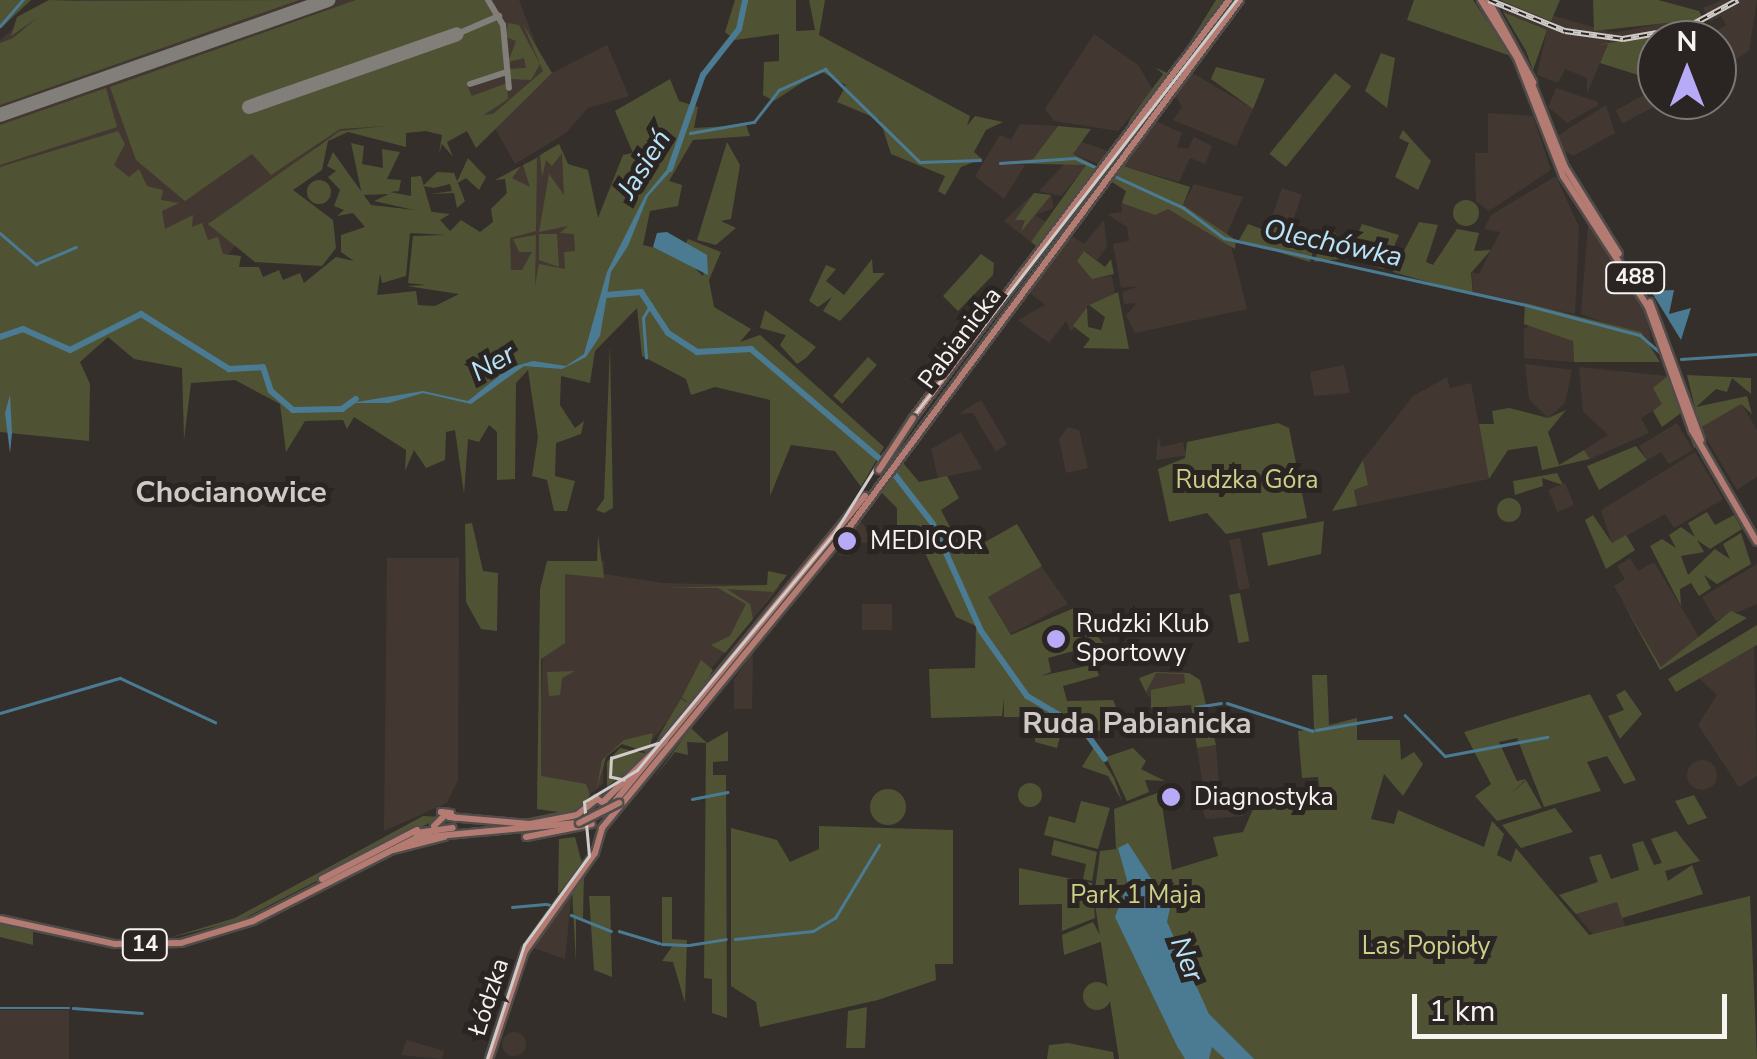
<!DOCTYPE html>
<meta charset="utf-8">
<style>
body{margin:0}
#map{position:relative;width:1757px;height:1059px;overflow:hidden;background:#342f2b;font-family:"Nunito Sans",sans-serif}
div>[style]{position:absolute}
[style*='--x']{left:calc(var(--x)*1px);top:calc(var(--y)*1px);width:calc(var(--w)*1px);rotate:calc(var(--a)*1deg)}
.built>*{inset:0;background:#423831;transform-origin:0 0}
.round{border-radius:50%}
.green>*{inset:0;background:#505234;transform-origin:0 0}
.water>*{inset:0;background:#4b7b92}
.stream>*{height:2.5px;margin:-1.25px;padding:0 1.25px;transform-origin:1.25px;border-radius:1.25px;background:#4b7b92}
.river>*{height:6px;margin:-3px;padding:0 3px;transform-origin:3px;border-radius:3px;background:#4b7b92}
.taxiway>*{height:6px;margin:-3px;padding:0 3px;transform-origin:3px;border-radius:3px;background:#827e7a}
.runway>*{height:14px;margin:-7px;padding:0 7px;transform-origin:7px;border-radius:7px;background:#827e7a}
.roads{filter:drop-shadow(2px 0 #504c49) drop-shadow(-2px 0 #504c49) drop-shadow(0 2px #504c49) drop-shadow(0 -2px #504c49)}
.major>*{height:6px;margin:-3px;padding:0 3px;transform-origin:3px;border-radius:3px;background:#b47b73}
.tram>*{height:2.5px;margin:-1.25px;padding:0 1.25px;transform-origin:1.25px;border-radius:1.25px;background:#d0ccca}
.rail>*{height:6px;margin-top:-3px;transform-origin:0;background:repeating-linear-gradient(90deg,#2a2522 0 8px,#d0ccca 0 16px);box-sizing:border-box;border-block:2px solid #d0ccca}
.bridges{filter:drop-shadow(2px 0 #504c49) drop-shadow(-2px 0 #504c49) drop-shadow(0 2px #504c49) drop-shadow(0 -2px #504c49)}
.major-bridge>*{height:6px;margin:-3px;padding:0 3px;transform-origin:3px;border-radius:3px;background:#b47b73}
.dots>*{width:28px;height:28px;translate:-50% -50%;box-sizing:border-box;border:5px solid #2a2522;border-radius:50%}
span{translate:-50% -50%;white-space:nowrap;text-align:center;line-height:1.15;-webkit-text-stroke:10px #2a2522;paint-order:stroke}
.shield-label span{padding:2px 8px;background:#2a2522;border:2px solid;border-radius:8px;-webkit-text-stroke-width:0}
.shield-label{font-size:22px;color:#f6f3f1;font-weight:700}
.street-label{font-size:25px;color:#f6f3f1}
.park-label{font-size:25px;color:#cdd088}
.poi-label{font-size:25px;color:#f6f3f1}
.left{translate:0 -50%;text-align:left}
.water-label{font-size:28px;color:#b8e4fb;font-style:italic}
.quarter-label{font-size:30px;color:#d0c9c5;font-weight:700}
.north{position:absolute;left:1637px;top:20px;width:100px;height:100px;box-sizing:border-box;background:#2a2522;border:2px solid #7c7775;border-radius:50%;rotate:0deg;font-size:28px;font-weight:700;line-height:40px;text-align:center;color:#f6f3f1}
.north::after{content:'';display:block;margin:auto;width:35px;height:45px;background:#b7abf8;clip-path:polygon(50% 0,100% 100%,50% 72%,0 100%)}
.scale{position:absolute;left:1412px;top:994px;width:315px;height:45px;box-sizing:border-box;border:5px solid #f6f3f1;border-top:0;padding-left:12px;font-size:30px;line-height:35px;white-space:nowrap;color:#f6f3f1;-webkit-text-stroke:8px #2a2522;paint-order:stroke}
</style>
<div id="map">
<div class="built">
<div style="clip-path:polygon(80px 0,519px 0,546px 71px,488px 121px,345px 130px,317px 146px,222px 262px,0 175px,0 40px,26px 18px)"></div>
<div style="clip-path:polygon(1722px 0,1757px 0,1749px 51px,1735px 60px,1716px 31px,1726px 25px,1721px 16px,1710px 22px,1703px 8px)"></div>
<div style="clip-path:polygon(1502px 1px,1614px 33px,1700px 16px,1705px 24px,1608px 43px,1587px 94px,1587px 78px,1565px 69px,1558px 83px,1537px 75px,1547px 30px,1503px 12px)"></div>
<div style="clip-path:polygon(1094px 34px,1138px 65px,1153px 90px,1118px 131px,1054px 121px,1045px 109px)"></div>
<div style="clip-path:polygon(607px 45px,629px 96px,588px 108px,566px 133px,515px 164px,492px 123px,552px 73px)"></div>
<div style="clip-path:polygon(1191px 72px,1253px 109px,1236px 146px,1173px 120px,1182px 107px,1175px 94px)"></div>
<div style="clip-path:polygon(1556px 88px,1598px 102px,1598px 105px,1567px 123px,1548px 107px)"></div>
<div style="left:1650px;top:92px;width:15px;height:39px;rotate:62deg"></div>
<div style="clip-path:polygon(1606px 105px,1615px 133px,1573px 156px,1563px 150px,1557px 136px)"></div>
<div style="clip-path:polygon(1488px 113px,1533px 116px,1551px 170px,1489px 211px,1476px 201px,1475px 153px,1488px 153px)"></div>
<div style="clip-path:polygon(1156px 121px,1182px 133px,1177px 147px,1188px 149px,1194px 137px,1212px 146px,1205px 164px,1190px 158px,1179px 182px,1120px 165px)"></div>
<div style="clip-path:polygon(1020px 124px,1058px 126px,1033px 159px,1004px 163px,1025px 165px,1004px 199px,975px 176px,1000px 135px,1011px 140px)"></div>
<div style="clip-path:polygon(1082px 142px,1108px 151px,1099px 164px,1073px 154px)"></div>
<div style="clip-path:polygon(559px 144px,579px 188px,579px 248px,549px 303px,463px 315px,507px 198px,505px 176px)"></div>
<div style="clip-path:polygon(1068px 160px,1087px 165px,1061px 196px,1039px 191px)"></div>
<div style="clip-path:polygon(1556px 176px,1579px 227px,1575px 314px,1473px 295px,1472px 272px,1479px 274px,1500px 232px,1484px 229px,1491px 215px)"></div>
<div style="clip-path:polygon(1194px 184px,1243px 197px,1226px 236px,1183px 205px)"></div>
<div style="left:1282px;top:188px;width:21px;height:30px;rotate:19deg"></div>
<div style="clip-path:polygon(1034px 193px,1051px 195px,1054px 208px,1035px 215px,1046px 222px,1031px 242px,1004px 221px)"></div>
<div style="clip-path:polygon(1121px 203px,1168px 209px,1231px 245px,1247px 309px,1135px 333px,1126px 315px,1137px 303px,1124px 304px,1122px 292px,1139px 286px,1121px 288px,1113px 244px,1129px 241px,1127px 227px,1107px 214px,1122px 212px)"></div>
<div style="clip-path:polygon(1104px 220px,1107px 247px,1097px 260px,1085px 251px,1077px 261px,1092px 278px,1112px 276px,1115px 293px,1087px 306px,1071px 332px,1066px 321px,1049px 343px,1018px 320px,1045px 305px,1026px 290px,1069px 234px,1084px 244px)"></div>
<div style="clip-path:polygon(1588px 223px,1647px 314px,1651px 341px,1581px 314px)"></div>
<div style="clip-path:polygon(1536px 322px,1573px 341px,1574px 362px,1524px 358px,1524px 329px)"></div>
<div style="clip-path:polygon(1525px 364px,1572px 370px,1565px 403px,1548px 418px,1529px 399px)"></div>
<div style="clip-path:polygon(1344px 365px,1350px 393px,1314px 396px,1310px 372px)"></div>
<div style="clip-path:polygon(1579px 367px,1667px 376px,1663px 405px,1641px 418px,1649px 433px,1590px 459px,1584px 450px,1608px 435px,1583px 411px)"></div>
<div style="clip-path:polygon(1447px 377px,1450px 388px,1471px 383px,1489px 479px,1357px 506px,1354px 490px,1368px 485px,1363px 460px,1413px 396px)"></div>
<div style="clip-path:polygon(981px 400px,1007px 444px,996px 452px,973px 413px,958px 414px)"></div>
<div style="clip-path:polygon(1741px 403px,1757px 430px,1757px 477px,1737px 490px,1700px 428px)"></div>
<div style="clip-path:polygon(1677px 423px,1693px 450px,1669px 464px,1661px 452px,1647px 460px,1639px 446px)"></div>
<div style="clip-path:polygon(1068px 427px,1079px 430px,1088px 468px,1066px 473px,1059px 439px)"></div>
<div style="clip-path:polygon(961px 432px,982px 469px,938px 478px,931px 449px)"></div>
<div style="clip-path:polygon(1158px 435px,1161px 447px,1183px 442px,1186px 455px,1156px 460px)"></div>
<div style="clip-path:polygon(1695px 452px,1723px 499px,1674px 528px,1665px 514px,1612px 544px,1601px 510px)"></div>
<div style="left:1565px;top:483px;width:24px;height:18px;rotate:68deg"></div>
<div style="clip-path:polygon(859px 519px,879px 544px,851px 542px,850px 556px,838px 555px)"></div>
<div style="left:1240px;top:538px;width:51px;height:11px;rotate:79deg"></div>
<div style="clip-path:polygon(387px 558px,459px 558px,458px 780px,447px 803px,384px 831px)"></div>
<div style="clip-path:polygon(1630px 558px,1638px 571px,1654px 562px,1702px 642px,1661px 667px,1614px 586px,1625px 579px,1617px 566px)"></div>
<div style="clip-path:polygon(547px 561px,604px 561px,604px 574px,663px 583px,780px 586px,648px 745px,621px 743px,604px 759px,603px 784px,590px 794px,537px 790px)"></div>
<div style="clip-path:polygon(1757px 564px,1757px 604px,1716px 621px,1702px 597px)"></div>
<div style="clip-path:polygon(1041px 566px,1068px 604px,1011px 634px,987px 596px)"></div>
<div style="left:862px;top:604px;width:30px;height:26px"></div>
<div style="clip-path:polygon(1754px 647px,1757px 776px,1739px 787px,1698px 725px,1717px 695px,1699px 678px)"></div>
<div style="clip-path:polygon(753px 651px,752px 709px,734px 709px,734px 680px)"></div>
<div style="clip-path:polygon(1155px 673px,1185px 673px,1185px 691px,1148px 697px,1140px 680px)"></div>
<div style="clip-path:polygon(1216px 745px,1219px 786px,1203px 786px,1197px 748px)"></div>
<div class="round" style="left:1687px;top:760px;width:30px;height:30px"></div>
<div style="clip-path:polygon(1235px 791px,1247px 791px,1243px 816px,1206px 819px,1200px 804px,1233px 804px)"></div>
<div style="clip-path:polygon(572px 890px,565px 959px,531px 947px)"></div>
<div style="clip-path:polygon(1617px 901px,1627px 932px,1599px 941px,1576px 914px)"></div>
<div style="left:69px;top:1010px;width:49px;height:69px;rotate:90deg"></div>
<div class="round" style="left:502px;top:1032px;width:24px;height:24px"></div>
<div style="clip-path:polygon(407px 1040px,444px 1051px,442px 1059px,401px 1055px)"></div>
</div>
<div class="green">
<div style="clip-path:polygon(0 0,31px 0,0 29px)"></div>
<div style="clip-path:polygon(49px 0,85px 1px,299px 0,0 105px,0 43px,13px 38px,37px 18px,11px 36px,17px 17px)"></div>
<div style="clip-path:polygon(356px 0,486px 0,500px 23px,506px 70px,467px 85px,472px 96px,507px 83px,508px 99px,476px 120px,340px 129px,271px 175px,252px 154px,185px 201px,136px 160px,110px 87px)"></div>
<div style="clip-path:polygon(735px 0,796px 0,796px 31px,815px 30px,809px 0,825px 0,819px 35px,970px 116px,967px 126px,975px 116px,1003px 122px,986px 130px,974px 152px,982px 159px,961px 167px,945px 195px,938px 191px,945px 176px,891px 154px,880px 120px,837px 102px,846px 85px,820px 71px,774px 101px,763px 95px,764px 62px,779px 61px,779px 34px,735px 40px,725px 32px)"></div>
<div style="clip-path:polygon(1216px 0,1226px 0,1143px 111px,1134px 117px,1131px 127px,1124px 134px,1130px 119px,1163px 74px,1156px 68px,1170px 74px)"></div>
<div style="clip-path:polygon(1414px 0,1473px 0,1511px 56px,1407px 20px)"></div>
<div style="clip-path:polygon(1500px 0,1560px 0,1551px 21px)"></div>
<div style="clip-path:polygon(1593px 0,1658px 0,1699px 11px,1703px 19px,1594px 31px)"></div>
<div style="clip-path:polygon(1503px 12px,1547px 30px,1533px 70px,1526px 51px)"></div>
<div style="clip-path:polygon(508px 23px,519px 25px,540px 64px,531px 80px,510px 79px,509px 69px,526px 68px,524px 58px,508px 62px,516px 41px,506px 37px)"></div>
<div style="clip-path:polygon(523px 24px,552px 73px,476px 148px,467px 131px,447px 142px,453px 157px,442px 144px,439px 154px,442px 135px,426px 131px,406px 133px,406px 147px,348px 132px,328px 141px,322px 170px,293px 190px,333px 220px,336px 248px,322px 266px,255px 262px,208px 224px,340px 131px,493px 114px,543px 71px)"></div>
<div style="clip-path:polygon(1689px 30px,1644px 43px,1650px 67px,1638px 75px,1600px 63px,1608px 44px,1596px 45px)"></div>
<div style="clip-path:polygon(1381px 53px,1395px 58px,1387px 108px,1365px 91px)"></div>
<div style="clip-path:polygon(1216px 67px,1265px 79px,1253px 109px,1211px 79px)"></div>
<div style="left:1335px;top:73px;width:21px;height:104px;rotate:39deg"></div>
<div style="clip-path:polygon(evenodd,670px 79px,679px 101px,698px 107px,694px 128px,746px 125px,750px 136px,693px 140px,669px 181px,682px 185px,678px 206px,650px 211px,643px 245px,680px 254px,703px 276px,707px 256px,684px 247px,688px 239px,721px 252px,709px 280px,714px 307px,751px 329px,740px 342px,760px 335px,884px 447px,861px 487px,835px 451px,791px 445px,770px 496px,770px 400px,715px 387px,691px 395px,686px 379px,642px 356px,637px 308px,595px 351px,590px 383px,561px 376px,560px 405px,575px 428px,584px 421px,581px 434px,556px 443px,555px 476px,575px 481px,567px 511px,554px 511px,547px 480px,532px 476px,538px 437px,528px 370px,516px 383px,515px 479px,497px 480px,497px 432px,489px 425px,479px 442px,468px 439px,464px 494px,455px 430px,446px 432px,445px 460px,426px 468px,414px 450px,405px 471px,406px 450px,354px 417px,347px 429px,343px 420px,305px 421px,286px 452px,280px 404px,235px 380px,191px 383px,184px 440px,182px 368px,134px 359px,108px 337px,80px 362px,90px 384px,89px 441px,0 432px,0 167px,118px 131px,125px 144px,114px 165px,129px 177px,139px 169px,147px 186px,163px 190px,161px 200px,179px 203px,162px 211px,165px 229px,193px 215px,192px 227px,202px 223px,208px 240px,218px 237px,223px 254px,241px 256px,239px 267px,259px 267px,263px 277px,279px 270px,283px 280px,300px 273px,304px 283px,336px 257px,354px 261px,341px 252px,341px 235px,365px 227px,353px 213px,337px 216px,344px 210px,334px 206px,340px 190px,328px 177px,336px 171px,327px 166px,333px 152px,371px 205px,450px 214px,440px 220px,450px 231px,461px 220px,480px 232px,493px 222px,491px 209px,507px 193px,505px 179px,495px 180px,521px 166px,512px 178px,530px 187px,523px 165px,537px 158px,536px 231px,510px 238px,511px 270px,522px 270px,532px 252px,519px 252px,513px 239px,536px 235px,535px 285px,539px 264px,565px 269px,564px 252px,575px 251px,574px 234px,560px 233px,568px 226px,539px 232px,549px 174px,564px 195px,562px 153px,552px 166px,546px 160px,542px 177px,540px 155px,559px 144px,568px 164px,588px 170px,598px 218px,623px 155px,633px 153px,615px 111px,670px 79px,410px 233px,446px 235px,413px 236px,408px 283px,426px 285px,407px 286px,459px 294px,435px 306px,418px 305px,416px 291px,377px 295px,380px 274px,382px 283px,406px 276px,410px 233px)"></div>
<div style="clip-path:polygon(106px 88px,117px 127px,0 165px,0 125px)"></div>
<div style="clip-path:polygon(1058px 126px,1091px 129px,1073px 154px,1100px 168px,1045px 235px,1041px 246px,1038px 247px,1031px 242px,1086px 165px,999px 163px,1033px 159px)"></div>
<div style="clip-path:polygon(1403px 130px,1431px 161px,1418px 190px,1395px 177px,1409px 143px,1399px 138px)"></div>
<div style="clip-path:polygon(727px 142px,740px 165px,731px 219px,721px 221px,736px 228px,716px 245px,697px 240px)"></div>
<div style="clip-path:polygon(351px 143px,364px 146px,362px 164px,383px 168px,382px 149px,400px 152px,387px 179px,401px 180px,399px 191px,390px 192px,411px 196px,411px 177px,421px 176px,432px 214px,374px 201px,389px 194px,362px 195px)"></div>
<div style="clip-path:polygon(468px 158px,486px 177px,479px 190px,466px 178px,456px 184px)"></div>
<div style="clip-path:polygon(1120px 165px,1190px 187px,1183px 205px,1236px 240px,1235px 249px,1168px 209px,1155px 215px,1122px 203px,1126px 191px,1109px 180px)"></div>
<div style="clip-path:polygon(437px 172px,454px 173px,465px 201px,457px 208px,454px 193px,430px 194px,452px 191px,450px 184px,434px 188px,423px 186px)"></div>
<div class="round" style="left:307px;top:180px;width:24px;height:24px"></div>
<div style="clip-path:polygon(1034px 193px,1051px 195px,1021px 232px,1025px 220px,1015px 220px)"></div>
<div class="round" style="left:1453px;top:200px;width:26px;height:26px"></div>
<div style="clip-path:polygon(1271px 216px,1289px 223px,1284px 237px,1315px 245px,1310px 262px,1239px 240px,1248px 224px,1264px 230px)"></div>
<div style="clip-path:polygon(1419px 222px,1438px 225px,1426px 262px,1433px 265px,1457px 229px,1479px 233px,1474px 251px,1491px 250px,1471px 273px,1473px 295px,1393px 272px)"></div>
<div style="clip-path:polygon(1362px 224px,1399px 235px,1384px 269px,1347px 259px)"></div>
<div style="clip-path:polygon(1327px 226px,1348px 244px,1344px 253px,1330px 251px,1341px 259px,1314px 262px)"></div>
<div style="clip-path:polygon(539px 234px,557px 234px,559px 267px,539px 260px)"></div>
<div style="clip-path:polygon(1084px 251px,1105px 267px,1111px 259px,1114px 274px,1092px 279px,1077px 261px)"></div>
<div style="clip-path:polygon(981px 254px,994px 263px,993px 275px,958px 311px,943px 296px)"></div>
<div style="clip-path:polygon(872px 259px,873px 273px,885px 273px,840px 321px,823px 311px,832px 297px,818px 307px,809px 301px,826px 265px,836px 269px,826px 281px,844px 295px)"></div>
<div style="clip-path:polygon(1118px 292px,1129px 349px,1083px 348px,1090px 339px,1073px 326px,1087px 307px,1088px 327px,1101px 330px,1105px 317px,1089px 305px)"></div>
<div style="clip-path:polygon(1525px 303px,1641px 332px,1660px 362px,1574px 362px,1573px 341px,1524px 324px)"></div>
<div style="clip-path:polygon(765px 310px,816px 347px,806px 358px,797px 364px,780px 345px,786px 335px,760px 328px)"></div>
<div style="clip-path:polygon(610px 345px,613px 508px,604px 513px,596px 510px,604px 499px)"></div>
<div style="left:868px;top:357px;width:12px;height:52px;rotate:42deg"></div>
<div style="clip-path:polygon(1669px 375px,1696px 447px,1694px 448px,1681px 413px,1662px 427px,1653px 411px,1662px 404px,1653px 388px)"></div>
<div style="clip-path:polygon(1687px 375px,1751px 378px,1751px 394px,1732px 378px,1727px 392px,1716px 389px,1696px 407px,1747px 396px,1752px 414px,1741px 404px,1700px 428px)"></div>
<div style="clip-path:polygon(1509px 408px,1548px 418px,1566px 410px,1548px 432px,1559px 465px,1584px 450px,1590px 459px,1611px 454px,1542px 470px,1537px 446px,1508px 450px,1489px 479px,1479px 424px,1494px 424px,1492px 411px)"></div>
<div style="clip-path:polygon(1278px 423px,1289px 428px,1307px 518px,1226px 534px,1207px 513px,1169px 522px,1158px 469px,1185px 458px,1187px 442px)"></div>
<div style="clip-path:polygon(1636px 446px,1647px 460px,1599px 490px,1587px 466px)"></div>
<div style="clip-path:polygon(899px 458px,919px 482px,947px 476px,959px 498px,941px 510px,964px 554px,1017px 524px,1042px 566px,988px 597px,1011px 635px,1074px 608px,1103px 643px,1048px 658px,1051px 672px,1041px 676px,1095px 664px,1099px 676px,1063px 686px,1067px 701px,1113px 700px,1123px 723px,1080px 737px,1062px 729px,1057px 748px,1035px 742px,1035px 717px,1004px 717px,1004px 699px,1002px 716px,931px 718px,929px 669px,975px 668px,976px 626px,956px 617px,925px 553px,897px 546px,897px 508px,878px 489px)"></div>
<div style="clip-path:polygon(1363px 460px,1368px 485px,1354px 490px,1357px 506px,1332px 511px)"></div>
<div style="clip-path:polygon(1557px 473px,1563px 485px,1542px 478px,1543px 486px,1515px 495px,1513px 481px)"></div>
<div class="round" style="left:1497px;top:498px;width:24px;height:24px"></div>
<div style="clip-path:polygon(1707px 512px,1715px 525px,1734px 515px,1742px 529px,1710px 549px,1697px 540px,1704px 552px,1681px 556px,1688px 575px,1715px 549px,1730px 559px,1723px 544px,1741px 533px,1751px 564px,1717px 584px,1704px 575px,1711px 588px,1699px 596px,1691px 583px,1680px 589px,1681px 606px,1650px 546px,1662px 539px,1676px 548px,1669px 535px,1681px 527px,1695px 537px,1688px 523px)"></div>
<div style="clip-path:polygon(1593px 515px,1612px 543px,1626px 535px,1635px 550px,1606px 569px,1585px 520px)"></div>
<div style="clip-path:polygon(1324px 521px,1321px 554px,1268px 566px,1262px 533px)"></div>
<div style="clip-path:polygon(472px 523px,483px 571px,498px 573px,497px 631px,481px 629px,466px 602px,465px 524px)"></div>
<div style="clip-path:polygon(598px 535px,604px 578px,565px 574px,565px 643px,541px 659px,541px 776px,586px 784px,590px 795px,579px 813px,525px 823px,518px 820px,558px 812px,537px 809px,540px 589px,547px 561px,597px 561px)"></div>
<div style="clip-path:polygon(768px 571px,787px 575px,755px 616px,773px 592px,727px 589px,750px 604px,753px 619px,725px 653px,711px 645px,730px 636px,746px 604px,718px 588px,666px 588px,767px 585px)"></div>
<div style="left:1240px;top:593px;width:49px;height:11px;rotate:79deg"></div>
<div style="clip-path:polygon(1620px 597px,1661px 667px,1731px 611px,1747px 618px,1660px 670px)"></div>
<div style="clip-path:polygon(1757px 625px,1757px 645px,1676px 692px,1668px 679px)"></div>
<div style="clip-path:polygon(701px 660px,713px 670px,708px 679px,665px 733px,657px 739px,681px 699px,688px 703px,682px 697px)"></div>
<div style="clip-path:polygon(575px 671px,562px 678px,560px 695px,549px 696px,547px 672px)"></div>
<div style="clip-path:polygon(1155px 672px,1189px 673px,1200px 680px,1216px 745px,1197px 748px,1191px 705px,1151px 708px,1151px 690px,1185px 683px,1184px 674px,1156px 673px,1146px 692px,1139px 678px)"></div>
<div style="clip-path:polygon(1312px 675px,1327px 675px,1329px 725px,1357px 718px,1357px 740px,1400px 740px,1401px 760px,1414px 752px,1423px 764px,1403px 796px,1384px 774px,1371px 819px,1394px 824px,1398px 810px,1484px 847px,1492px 821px,1504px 834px,1497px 855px,1511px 862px,1516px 848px,1589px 935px,1750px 896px,1757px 1059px,1119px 1059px,1094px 898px,1100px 851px,1116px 849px,1114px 809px,1160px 792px,1172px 870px,1218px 856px,1213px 837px,1243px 832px,1261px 791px,1304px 799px,1320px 791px,1318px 777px,1302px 778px,1298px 731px,1314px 729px)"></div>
<div style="clip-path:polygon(1625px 690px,1642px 714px,1620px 739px,1608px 716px,1624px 710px,1616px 695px)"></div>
<div style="clip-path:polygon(1590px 694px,1636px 780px,1624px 784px,1607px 756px,1587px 762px,1601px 791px,1544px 807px,1517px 738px,1499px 742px,1517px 781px,1526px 779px,1508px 797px,1526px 780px,1542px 808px,1497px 821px,1475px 796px,1491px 784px,1464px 732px)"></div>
<div style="clip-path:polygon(691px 728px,707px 743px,728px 731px,728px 761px,713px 762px,713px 775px,726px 775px,727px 1018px,712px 1013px,712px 979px,704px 978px,706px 743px,687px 742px,688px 755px,675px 752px,654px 778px)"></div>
<div style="clip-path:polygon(653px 733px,649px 753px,622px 744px,606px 757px,596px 792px,602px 760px,624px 740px)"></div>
<div style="clip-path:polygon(1094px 747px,1114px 778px,1122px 801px,1108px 776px,1082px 767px)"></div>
<div style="clip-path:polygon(620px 748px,648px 754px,607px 787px,607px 762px)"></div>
<div style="clip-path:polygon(1133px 748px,1146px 761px,1141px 769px,1165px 781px,1145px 780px,1149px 792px,1127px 801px,1106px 757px)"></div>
<div class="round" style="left:1018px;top:783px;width:24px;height:24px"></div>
<div class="round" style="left:870px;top:789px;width:36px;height:36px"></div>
<div style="clip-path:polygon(1694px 795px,1707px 818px,1688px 825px,1675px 801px)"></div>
<div style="clip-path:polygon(1081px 801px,1110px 808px,1098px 849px,1044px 835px,1049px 816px,1075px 823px)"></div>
<div style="clip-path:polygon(1555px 808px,1573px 832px,1521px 848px,1502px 825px)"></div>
<div style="clip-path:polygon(423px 816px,441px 817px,241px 920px,165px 939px,235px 918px)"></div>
<div style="clip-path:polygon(819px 826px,953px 830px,953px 964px,935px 964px,936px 980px,878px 1000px,760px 1027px,756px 1002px,731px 986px,731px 828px,777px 840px,790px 862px,819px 849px)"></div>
<div style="clip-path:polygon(1676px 831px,1700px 861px,1665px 871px,1668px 881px,1692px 865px,1703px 894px,1622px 918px,1617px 902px,1576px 914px,1559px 895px,1598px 882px,1589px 857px,1601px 854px,1611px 879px,1639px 870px,1632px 844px,1643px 841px,1654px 865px,1662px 863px,1651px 839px)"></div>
<div style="clip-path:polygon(575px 837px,582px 863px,558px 894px,559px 839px)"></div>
<div style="clip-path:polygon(1054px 840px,1097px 852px,1092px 881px,1083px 879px,1086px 864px,1051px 855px)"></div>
<div style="clip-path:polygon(1019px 868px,1092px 883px,1095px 918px,1062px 931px,1062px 904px,1019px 905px)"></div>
<div style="clip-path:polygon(584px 874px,583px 919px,576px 917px,576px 963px,572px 890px)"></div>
<div style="clip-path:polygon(589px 896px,610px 896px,612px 977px,594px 970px)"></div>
<div style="clip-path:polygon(662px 897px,672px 897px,672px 939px,687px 940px,685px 1003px,673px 962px,662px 961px,673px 945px,662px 943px)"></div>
<div style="clip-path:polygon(0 921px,33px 929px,33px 945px,0 937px)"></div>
<div style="clip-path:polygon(1093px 922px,1103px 941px,1064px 955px,1062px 935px)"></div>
<div class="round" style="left:1083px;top:982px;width:28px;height:28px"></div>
<div style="clip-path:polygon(867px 1007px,865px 1048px,846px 1048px,848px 1011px)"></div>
<div style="clip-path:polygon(1068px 1043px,1113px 1052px,1114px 1059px,1047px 1059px,1049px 1045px)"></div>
</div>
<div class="water">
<div style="clip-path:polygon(674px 161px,669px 173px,648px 196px,628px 246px,611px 272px,600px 336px,586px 357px,562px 369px,524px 366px,471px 404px,423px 393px,389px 403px,351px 403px,423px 391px,468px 401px,509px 368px,533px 361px,566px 366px,584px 354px,607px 272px,645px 196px)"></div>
<div style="clip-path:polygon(667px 232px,707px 255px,708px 275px,653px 247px,657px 233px)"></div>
<div style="clip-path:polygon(1674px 290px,1669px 314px,1691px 308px,1681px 340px,1651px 291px)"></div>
<div style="clip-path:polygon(10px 395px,12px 433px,10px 453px,5px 413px)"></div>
<div style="clip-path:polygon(1128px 843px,1170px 908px,1167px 922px,1209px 1014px,1254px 1059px,1225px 1059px,1212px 1047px,1209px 1059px,1185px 1059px,1177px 1046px,1115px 917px,1128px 884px,1118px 848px)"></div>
</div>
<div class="stream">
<div style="--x:0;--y:26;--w:35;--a:-49"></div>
<div style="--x:690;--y:133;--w:65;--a:-9.8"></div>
<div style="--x:754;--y:122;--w:41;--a:-52"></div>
<div style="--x:779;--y:90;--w:51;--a:-24.5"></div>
<div style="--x:825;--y:69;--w:133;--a:44.4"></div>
<div style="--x:920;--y:162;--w:60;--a:-1.9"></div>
<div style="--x:1000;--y:163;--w:75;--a:-3.8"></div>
<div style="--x:1075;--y:158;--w:120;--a:24.6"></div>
<div style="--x:1184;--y:208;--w:50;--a:36.9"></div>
<div style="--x:1224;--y:238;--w:313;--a:12.5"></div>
<div style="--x:1530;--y:306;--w:114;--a:14.8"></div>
<div style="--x:1640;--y:335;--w:30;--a:41"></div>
<div style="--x:0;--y:233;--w:48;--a:40.7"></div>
<div style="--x:36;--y:264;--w:43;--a:-23"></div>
<div style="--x:646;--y:358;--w:40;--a:-94.3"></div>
<div style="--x:643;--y:318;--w:16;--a:-60"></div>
<div style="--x:1681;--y:359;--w:76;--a:-3.8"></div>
<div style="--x:1227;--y:703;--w:90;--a:18"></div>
<div style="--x:1196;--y:707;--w:25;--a:-9"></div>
<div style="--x:0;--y:713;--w:125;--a:-16.3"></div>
<div style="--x:120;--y:678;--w:105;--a:24.9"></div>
<div style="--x:1405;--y:715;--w:57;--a:45.7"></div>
<div style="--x:1445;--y:756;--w:104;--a:-10.6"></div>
<div style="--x:1316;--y:730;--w:76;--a:-9.8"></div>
<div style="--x:692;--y:799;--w:36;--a:-11"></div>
<div style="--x:547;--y:904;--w:3;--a:18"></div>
<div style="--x:512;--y:907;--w:33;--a:-5"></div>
<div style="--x:571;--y:915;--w:43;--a:21.8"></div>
<div style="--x:619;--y:931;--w:42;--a:16.7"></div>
<div style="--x:735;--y:939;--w:78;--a:-5.9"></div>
<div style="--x:813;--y:931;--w:26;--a:-31"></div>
<div style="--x:835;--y:918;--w:85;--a:-58.9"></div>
<div style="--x:662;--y:944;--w:25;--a:2"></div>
<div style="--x:689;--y:945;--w:37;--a:-9"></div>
<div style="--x:0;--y:1008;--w:69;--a:0"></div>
<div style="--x:73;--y:1008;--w:69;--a:4.1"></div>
</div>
<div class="river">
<div style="--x:670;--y:169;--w:100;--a:-70.7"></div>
<div style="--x:703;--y:75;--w:58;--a:-52"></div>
<div style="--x:739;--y:29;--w:30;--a:-78"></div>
<div style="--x:606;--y:295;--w:35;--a:-5"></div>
<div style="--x:641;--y:292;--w:49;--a:56.6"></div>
<div style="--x:668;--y:333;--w:35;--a:33"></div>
<div style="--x:697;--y:352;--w:54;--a:-3.2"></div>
<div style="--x:751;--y:349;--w:180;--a:40.5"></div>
<div style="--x:888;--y:466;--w:73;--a:52.2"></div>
<div style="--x:0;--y:337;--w:24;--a:-19"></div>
<div style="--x:23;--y:329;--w:51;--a:24.1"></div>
<div style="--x:70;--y:350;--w:80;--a:-26.9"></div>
<div style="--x:141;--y:314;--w:104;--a:32"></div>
<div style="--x:229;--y:369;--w:34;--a:-3"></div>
<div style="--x:263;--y:367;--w:25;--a:72"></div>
<div style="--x:271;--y:391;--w:29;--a:41"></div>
<div style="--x:293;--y:410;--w:49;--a:-1.2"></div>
<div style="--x:342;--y:409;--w:17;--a:-36"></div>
<div style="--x:934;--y:526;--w:115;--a:65.9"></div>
<div style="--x:981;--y:631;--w:80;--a:54.7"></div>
<div style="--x:1027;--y:696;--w:65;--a:30.5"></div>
<div style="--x:1083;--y:729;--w:37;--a:54"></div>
</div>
<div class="taxiway">
<div style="--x:488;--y:0;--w:29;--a:59"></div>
<div style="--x:503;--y:25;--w:63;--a:84.6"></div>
<div style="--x:457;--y:34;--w:46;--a:-23.2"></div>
<div style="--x:470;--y:84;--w:39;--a:-18"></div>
</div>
<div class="runway">
<div style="--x:249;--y:107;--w:220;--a:-19.3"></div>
<div style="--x:0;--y:115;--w:348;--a:-19.3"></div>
</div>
<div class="roads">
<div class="major">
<div style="--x:1481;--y:0;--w:68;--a:58.2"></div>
<div style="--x:1517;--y:58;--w:127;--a:68.7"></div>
<div style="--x:1563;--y:176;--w:156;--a:57"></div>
<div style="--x:1648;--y:307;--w:131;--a:70.3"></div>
<div style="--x:1692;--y:430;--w:129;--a:59.9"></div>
<div style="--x:1488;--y:0;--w:94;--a:61.2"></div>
<div style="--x:1530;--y:79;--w:95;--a:68.3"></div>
<div style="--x:1565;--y:167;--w:102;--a:58.2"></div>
<div style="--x:1650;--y:302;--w:147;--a:69.7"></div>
<div style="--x:913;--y:418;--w:524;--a:-52.91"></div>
<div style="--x:605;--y:800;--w:84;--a:-44.5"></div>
<div style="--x:616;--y:800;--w:393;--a:-50.7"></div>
<div style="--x:451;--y:813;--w:10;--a:-174"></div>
<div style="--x:441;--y:812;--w:16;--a:22"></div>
<div style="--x:449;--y:817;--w:81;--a:4.9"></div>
<div style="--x:530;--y:824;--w:48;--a:-10.8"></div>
<div style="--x:577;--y:815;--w:26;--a:-39"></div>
<div style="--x:597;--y:799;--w:17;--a:31"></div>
<div style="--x:434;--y:826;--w:13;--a:-45"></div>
<div style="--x:416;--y:833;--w:37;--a:-8"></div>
<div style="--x:526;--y:837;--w:67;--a:-11.1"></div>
<div style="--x:393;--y:850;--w:53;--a:-14.3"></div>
<div style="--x:322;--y:879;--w:107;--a:-27.3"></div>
<div style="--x:0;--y:919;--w:118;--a:12.3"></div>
<div style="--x:115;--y:944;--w:66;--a:-0.9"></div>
<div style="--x:181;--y:943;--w:75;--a:-17"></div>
<div style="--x:253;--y:921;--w:183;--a:-27"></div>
<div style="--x:416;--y:838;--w:164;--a:-5.3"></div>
<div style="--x:489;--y:1059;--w:114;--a:-71.6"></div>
<div style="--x:525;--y:951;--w:120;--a:-54.5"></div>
<div style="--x:595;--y:853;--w:26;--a:-74"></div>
<div style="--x:602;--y:828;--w:387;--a:-50.6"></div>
<div style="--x:848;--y:529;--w:658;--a:-53.46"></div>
</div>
</div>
<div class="tram">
<div style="--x:624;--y:780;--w:14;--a:-168"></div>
<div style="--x:610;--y:777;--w:19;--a:-87"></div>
<div style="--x:611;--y:758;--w:49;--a:-17.7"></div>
<div style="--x:487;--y:1059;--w:120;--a:-72"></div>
<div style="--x:524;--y:945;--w:110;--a:-53.9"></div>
<div style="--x:589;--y:856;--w:54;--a:-95.3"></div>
<div style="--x:584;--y:802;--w:62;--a:-31.1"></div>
<div style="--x:637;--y:770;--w:310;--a:-50.2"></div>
<div style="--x:835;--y:532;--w:91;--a:-58.1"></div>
<div style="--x:883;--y:455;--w:576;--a:-52.19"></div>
</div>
<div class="rail">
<div style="--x:1489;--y:0;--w:82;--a:22.2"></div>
<div style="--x:1565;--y:31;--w:59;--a:7.9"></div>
<div style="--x:1623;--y:39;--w:64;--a:-9.9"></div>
<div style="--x:1686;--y:28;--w:59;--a:-28.3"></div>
</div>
<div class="bridges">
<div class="major-bridge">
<div style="--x:879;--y:470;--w:62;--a:-56.8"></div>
<div style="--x:579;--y:823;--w:45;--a:-26.6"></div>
</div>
</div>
<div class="dots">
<div style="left:847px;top:541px;background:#b7abf8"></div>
<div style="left:1056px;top:639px;background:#b7abf8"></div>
<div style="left:1171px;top:797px;background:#b7abf8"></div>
</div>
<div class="shield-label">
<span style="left:1635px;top:278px">488</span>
<span style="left:145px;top:945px">14</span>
</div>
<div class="street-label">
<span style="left:960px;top:338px;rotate:-53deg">Pabianicka</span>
<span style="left:489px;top:997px;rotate:-72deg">Łódzka</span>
</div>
<div class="park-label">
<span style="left:1247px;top:480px">Rudzka Góra</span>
<span style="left:1136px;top:895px">Park 1 Maja</span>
<span style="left:1426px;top:946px">Las Popioły</span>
</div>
<div class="poi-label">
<span class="left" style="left:870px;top:541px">MEDICOR</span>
<span class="left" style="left:1076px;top:639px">Rudzki Klub<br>Sportowy</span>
<span class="left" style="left:1194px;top:797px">Diagnostyka</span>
</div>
<div class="water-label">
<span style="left:644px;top:164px;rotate:-58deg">Jasień</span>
<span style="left:1333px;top:243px;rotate:12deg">Olechówka</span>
<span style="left:493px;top:363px;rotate:-30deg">Ner</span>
<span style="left:1187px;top:959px;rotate:69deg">Ner</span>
</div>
<div class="quarter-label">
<span style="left:231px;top:493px">Chocianowice</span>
<span style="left:1137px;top:724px">Ruda Pabianicka</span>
</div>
<div class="north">N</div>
<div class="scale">1 km</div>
</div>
